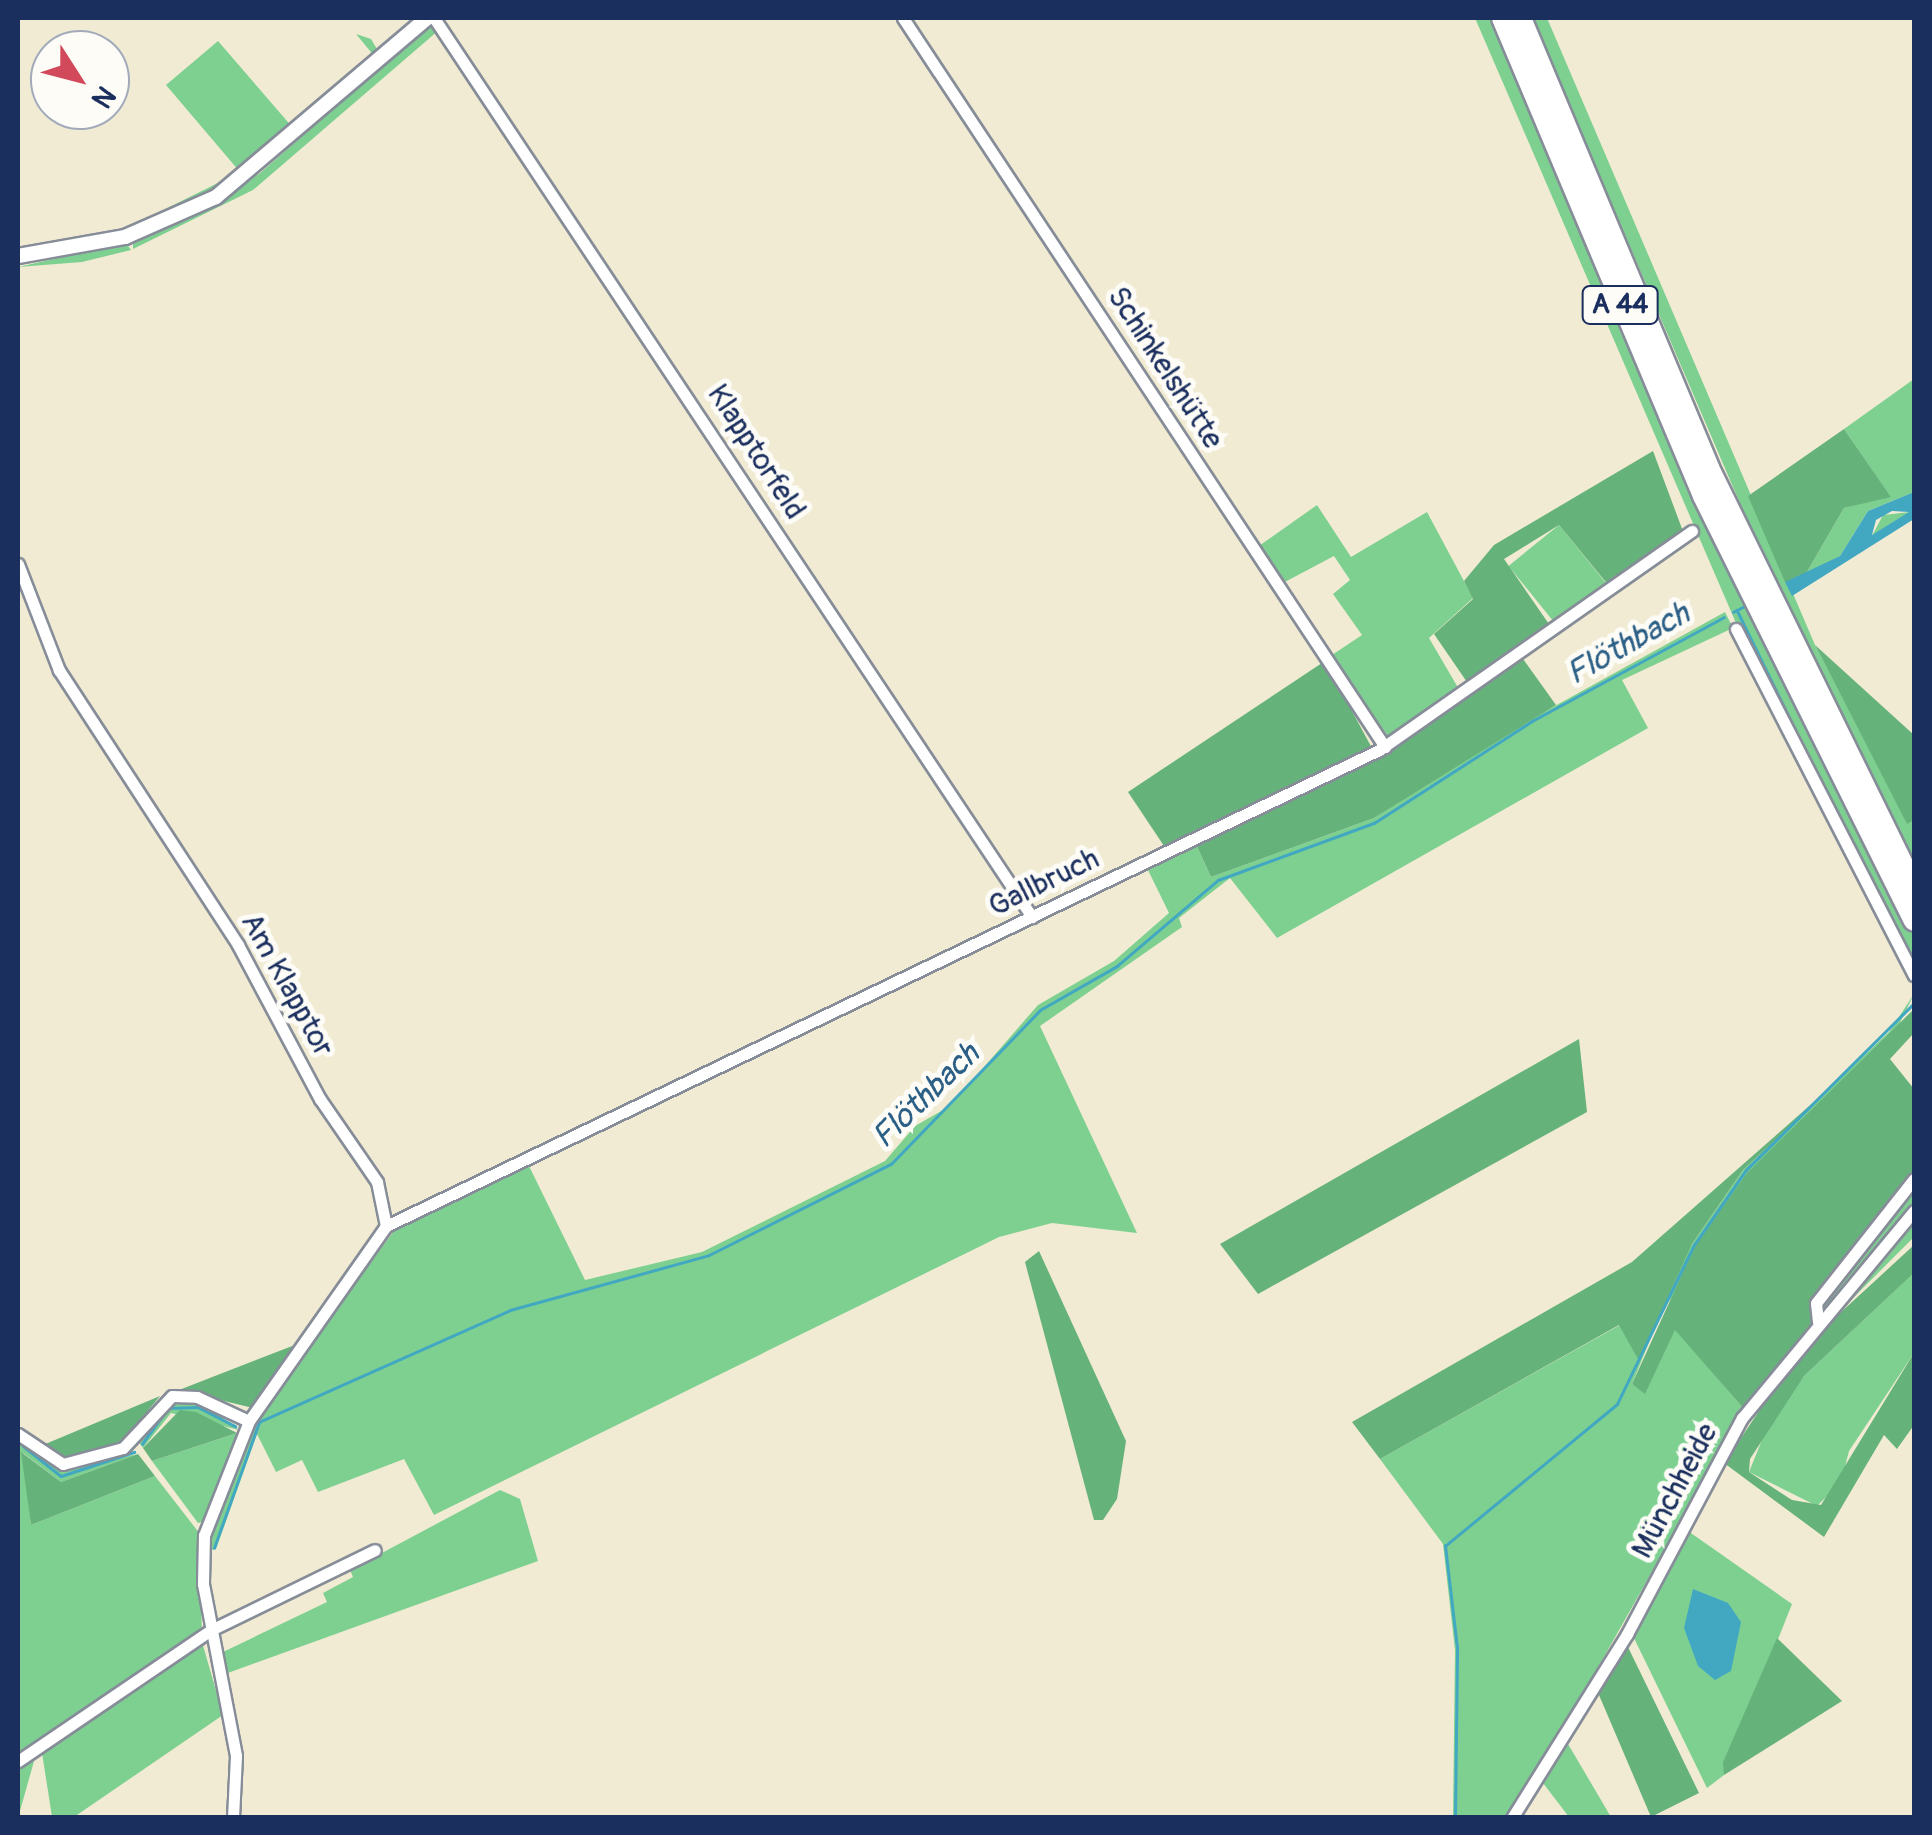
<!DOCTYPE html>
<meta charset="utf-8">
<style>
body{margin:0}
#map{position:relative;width:1932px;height:1835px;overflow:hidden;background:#f1ebd3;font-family:Pangolin,sans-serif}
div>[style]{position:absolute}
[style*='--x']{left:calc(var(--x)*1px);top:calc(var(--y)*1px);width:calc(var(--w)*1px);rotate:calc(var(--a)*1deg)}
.green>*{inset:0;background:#7ed091;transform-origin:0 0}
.forest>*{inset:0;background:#66b27b}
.water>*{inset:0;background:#42a8c2}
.stream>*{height:2.5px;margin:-1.25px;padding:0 1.25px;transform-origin:1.25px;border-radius:1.25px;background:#42a8c2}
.roads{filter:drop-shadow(2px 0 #868d98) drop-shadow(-2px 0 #868d98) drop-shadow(0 2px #868d98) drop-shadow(0 -2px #868d98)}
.minor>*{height:11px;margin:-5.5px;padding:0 5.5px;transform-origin:5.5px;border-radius:5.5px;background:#fff}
.tertiary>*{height:14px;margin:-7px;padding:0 7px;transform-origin:7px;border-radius:7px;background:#fff}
.motorway>*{height:20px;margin:-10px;padding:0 10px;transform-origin:10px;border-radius:10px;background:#fff}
span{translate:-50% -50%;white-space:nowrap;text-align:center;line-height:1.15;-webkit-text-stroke:10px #fdfcf7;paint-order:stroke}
.shield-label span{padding:2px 8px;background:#fdfcf7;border:2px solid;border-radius:8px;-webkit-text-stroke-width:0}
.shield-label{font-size:28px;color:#1b2f5e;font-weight:700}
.street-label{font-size:30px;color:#1b2f5e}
.water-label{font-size:32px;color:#2b5f86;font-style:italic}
.frame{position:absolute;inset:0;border:20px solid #1b2f5e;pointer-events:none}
.north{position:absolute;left:30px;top:30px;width:100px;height:100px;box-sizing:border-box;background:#fdfcf7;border:2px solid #a3aaba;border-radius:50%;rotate:126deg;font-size:28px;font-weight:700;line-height:40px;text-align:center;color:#1b2f5e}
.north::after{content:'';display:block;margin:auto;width:35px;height:45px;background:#d1495b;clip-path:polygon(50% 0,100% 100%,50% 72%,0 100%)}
</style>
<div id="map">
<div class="green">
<div style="clip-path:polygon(1475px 18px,1492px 18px,1704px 524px,1914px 937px,1914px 969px,1736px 623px)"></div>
<div style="clip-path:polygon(1532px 18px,1547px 18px,1815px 645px,1907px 823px,1914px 820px,1914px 865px,1775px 585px)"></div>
<div style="clip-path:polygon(431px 24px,439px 30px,253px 190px,133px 249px,133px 240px,259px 174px)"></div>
<div style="clip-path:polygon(356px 34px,371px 39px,377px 49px,375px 60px,284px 141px,220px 189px,124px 232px,79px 243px,18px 251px,127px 228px,240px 172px,166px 85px,218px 41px,293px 128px,375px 57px)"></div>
<div style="clip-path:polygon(126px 243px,131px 250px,82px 262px,18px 267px)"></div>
<div style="clip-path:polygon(1914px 379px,1914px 492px,1868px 511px,1840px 556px,1804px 577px,1844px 508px,1890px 496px,1844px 429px)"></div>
<div style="clip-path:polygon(1317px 505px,1351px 557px,1427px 512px,1473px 598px,1429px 638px,1460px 691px,1391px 740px,1329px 657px,1362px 635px,1333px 594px,1350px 580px,1334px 556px,1281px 584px,1256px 548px)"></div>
<div style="clip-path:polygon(1910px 512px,1872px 536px,1883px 515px)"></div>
<div style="left:1559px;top:525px;width:79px;height:65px;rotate:51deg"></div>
<div style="clip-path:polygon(1725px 612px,1733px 628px,1622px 680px,1648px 728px,1277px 938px,1230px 878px,1179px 918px,1182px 927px,1040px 1026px,1137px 1233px,1052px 1223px,999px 1237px,434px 1515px,404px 1459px,318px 1492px,302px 1460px,276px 1472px,257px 1434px,216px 1549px,204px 1552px,245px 1433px,397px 1227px,528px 1164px,585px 1280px,702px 1252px,885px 1161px,915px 1126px,950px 1106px,1038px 1005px,1114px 961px,1169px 913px,1146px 866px,1195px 842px,1211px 877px,1374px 818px,1495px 739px)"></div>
<div style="clip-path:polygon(1914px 994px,1894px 1035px,1663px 1308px,1632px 1384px,1645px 1393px,1675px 1329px,1744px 1409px,1536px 1777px,1505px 1817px,1453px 1817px,1455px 1650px,1443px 1544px,1380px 1459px,1620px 1325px,1639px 1360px,1659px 1305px,1692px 1244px,1743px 1170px,1889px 1032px)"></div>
<div style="clip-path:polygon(1914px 1184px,1914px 1204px,1820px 1314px,1816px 1307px)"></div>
<div style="clip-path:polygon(1914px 1217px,1914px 1237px,1819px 1332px)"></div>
<div style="clip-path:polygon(1914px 1273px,1914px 1353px,1849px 1451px,1841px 1482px,1817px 1506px,1749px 1472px,1772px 1415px,1804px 1376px)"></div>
<div style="clip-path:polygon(179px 1398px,200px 1401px,239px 1430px,171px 1413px,143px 1448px,138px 1441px,153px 1417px)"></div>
<div style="clip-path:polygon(237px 1433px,205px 1521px,198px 1523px,152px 1461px)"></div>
<div style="clip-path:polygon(18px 1437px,62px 1470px,138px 1454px,61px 1482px,23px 1453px,31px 1525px,155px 1476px,200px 1534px,202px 1642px,223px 1715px,74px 1817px,52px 1817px,40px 1740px,18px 1756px)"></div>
<div style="clip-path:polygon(500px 1490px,520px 1499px,538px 1561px,225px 1674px,221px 1653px,327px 1602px,323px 1593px,353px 1577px,350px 1570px)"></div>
<div style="clip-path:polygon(1688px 1531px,1792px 1604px,1724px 1775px,1707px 1788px,1632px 1634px)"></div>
<div style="clip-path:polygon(1568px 1744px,1611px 1817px,1569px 1817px,1543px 1783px)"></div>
<div style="clip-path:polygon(36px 1754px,18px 1818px,18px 1767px)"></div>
</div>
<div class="forest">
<div style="clip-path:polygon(1844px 429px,1891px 497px,1844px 508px,1804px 577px,1785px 582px,1748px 496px)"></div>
<div style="clip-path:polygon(1653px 451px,1684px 534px,1609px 586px,1559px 525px,1504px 559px,1551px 627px,1469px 685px,1434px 634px,1473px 599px,1464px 581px,1494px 545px)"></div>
<div style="clip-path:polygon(1815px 645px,1914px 735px,1914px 820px,1907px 824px)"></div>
<div style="clip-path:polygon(1521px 656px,1556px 705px,1374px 818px,1211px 877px,1195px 842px,1387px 749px)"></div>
<div style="clip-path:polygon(1325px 661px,1373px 750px,1166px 849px,1128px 792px)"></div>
<div style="clip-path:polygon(1914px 1009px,1914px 1033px,1890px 1059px,1914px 1089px,1914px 1175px,1811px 1306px,1811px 1324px,1744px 1409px,1675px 1330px,1645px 1394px,1632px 1384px,1695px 1246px,1747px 1173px)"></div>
<div style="clip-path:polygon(1579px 1039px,1587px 1112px,1258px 1294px,1220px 1244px)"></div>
<div style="clip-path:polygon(1850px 1070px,1743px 1170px,1692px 1244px,1639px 1361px,1619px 1325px,1380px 1459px,1352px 1422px,1632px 1262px)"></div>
<div style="clip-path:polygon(1914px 1245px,1914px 1273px,1804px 1376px,1750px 1459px,1749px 1472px,1792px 1500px,1821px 1505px,1914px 1353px,1914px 1425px,1897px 1449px,1884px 1435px,1824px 1537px,1724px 1463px,1801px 1349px)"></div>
<div style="clip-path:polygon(1039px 1251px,1126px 1441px,1117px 1499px,1103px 1520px,1094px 1520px,1025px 1262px)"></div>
<div style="clip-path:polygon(300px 1343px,253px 1408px,179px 1390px)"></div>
<div style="clip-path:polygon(160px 1396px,119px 1446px,66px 1458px,43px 1445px)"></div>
<div style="clip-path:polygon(180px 1410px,196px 1412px,237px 1433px,152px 1461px,143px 1448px)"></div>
<div style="clip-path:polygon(21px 1452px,61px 1482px,138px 1454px,155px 1476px,31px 1525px)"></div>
<div style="clip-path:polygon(1777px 1638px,1842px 1701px,1724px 1775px,1723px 1762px)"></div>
<div style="clip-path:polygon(1626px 1643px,1699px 1793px,1651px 1817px,1599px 1695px)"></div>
</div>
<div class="water">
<div style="clip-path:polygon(evenodd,1914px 492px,1914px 519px,1792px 596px,1785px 582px,1840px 556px,1868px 511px,1914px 492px,1892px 511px,1909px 512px,1872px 535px,1876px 520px,1892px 511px)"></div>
<div style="clip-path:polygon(1693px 1589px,1728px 1603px,1741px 1622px,1731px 1671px,1715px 1680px,1698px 1666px,1684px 1628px)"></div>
</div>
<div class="stream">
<div style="--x:1737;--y:610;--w:174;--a:64"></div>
<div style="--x:1733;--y:612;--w:11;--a:-27"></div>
<div style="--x:1903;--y:942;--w:23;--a:61"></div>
<div style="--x:142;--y:1444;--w:44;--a:-54.2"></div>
<div style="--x:168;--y:1408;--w:30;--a:-2"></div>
<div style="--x:198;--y:1407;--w:42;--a:27.2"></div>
<div style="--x:23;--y:1446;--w:48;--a:38.3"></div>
<div style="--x:61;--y:1476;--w:77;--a:-18.2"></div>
<div style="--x:214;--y:1548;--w:134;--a:-70.3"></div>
<div style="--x:259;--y:1422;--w:275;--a:-24"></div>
<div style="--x:510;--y:1310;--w:206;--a:-15.4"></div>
<div style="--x:709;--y:1255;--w:203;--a:-26.6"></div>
<div style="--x:891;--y:1164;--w:214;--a:-45.9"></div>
<div style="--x:1040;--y:1010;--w:89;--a:-29.7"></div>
<div style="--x:1117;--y:966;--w:133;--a:-40.4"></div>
<div style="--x:1218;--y:880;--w:166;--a:-20.1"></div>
<div style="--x:1374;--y:823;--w:188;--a:-32.8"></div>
<div style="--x:1532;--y:721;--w:218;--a:-28.4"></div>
<div style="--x:1455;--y:1818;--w:170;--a:-89.3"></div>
<div style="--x:1457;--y:1648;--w:103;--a:-96.7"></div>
<div style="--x:1445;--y:1546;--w:223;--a:-39.5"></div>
<div style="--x:1617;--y:1404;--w:177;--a:-64.2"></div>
<div style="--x:1694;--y:1245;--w:91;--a:-55.3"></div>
<div style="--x:1746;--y:1170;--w:237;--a:-44.8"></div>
</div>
<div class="roads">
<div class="minor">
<div style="--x:434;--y:18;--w:1080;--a:56.37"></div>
<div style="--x:903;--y:18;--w:874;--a:56.53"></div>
<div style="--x:18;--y:564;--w:114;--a:68.9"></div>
<div style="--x:59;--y:670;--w:328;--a:56.9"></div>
<div style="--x:238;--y:945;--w:174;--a:62"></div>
<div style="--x:320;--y:1099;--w:101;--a:55.5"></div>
<div style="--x:377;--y:1182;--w:45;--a:78.4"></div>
<div style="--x:386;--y:1226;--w:238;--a:125.1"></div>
<div style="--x:249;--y:1421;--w:123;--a:111.5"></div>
<div style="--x:204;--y:1535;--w:49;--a:91.2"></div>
<div style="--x:203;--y:1584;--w:175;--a:79.1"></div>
<div style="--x:236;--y:1756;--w:62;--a:92.8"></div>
<div style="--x:1736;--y:629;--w:389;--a:62.8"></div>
<div style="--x:386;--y:1226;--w:1101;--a:-25.61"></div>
<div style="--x:1379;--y:750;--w:382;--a:-35"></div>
<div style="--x:1818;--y:1322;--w:19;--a:-96"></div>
<div style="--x:1816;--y:1303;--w:158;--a:-51.7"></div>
<div style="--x:18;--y:1434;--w:54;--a:33.7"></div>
<div style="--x:63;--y:1464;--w:62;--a:-14.9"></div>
<div style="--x:123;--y:1448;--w:71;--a:-46.7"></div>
<div style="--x:172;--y:1396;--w:25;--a:2"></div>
<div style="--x:197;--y:1397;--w:57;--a:24.8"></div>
<div style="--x:18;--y:1761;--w:233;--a:-34.2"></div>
<div style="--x:211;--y:1630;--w:182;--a:-26"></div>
<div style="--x:1512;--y:1818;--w:217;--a:-58"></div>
<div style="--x:1627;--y:1634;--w:245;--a:-62"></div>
<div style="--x:1742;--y:1418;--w:269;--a:-50.3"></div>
</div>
<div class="tertiary">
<div style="--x:18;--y:256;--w:109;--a:-10.1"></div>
<div style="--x:125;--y:237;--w:99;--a:-23.7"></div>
<div style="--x:216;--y:197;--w:277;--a:-40.3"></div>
</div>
<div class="motorway">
<div style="--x:1502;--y:18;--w:519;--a:67.19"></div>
<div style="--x:1703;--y:496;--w:474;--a:63.6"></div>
<div style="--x:1521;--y:18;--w:488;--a:67.3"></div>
<div style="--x:1709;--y:468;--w:466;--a:63.9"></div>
</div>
</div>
<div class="shield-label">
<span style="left:1620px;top:305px">A 44</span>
</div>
<div class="street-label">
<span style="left:1165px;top:368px;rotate:57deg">Schinkelshütte</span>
<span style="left:756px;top:452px;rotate:57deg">Klapptorfeld</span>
<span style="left:1044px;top:883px;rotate:-26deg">Gallbruch</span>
<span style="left:287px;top:985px;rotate:61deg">Am Klapptor</span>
<span style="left:1675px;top:1491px;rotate:-62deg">Münchheide</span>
</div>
<div class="water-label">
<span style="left:1628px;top:644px;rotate:-29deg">Flöthbach</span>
<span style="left:926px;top:1096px;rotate:-44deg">Flöthbach</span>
</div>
<div class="frame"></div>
<div class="north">N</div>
</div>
